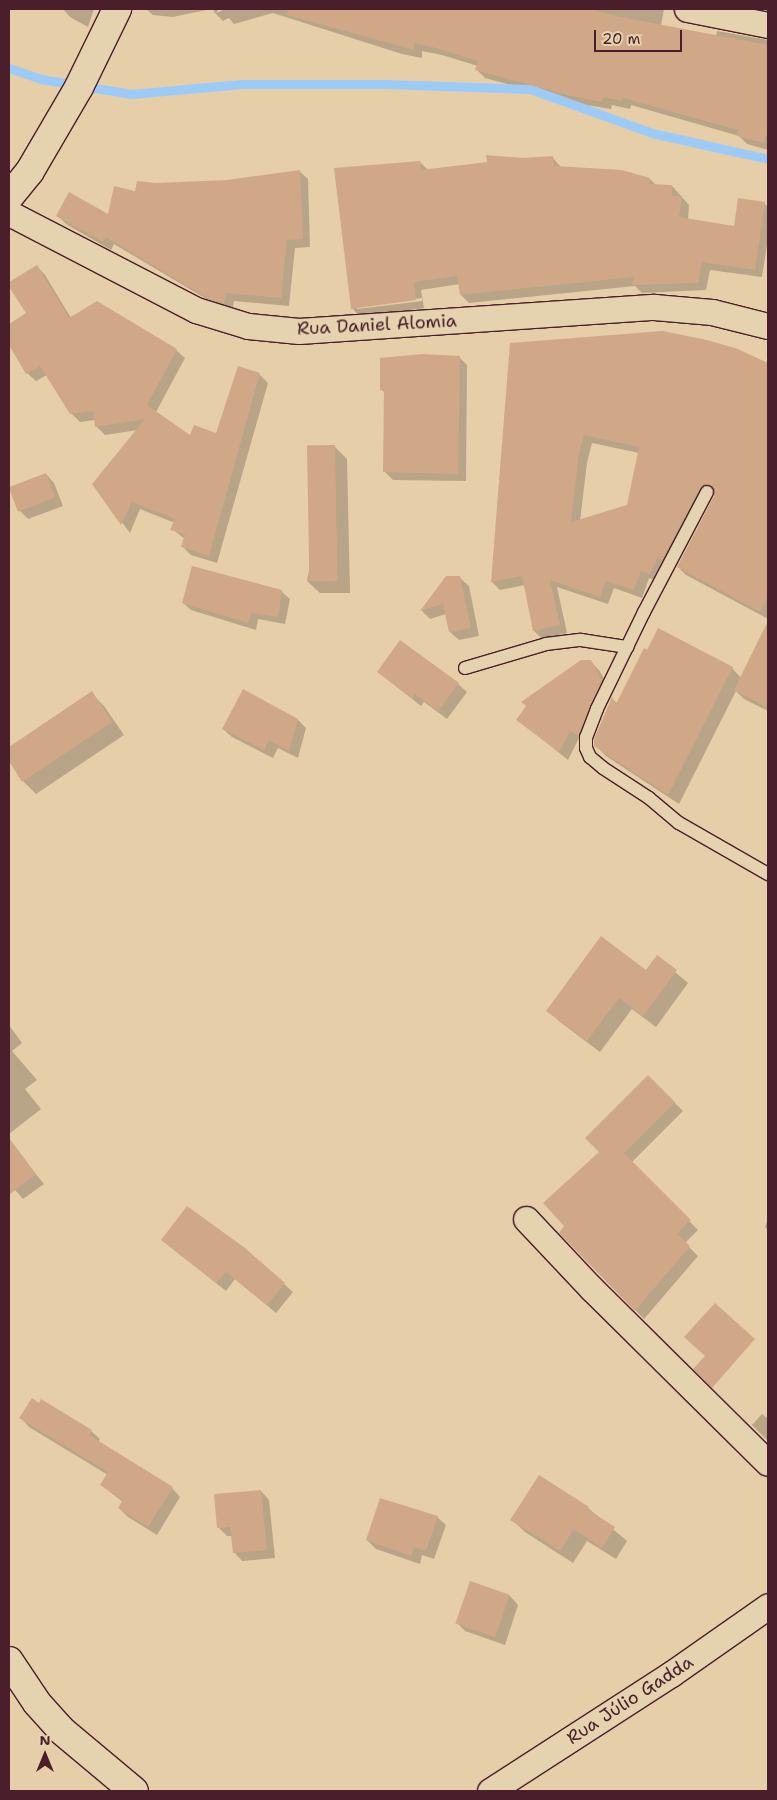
<!DOCTYPE html>
<meta charset="utf-8">
<style>
body{margin:0}
#map{position:relative;width:777px;height:1800px;overflow:hidden;background:#e6cea9;font-family:"Shantell Sans",sans-serif}
div>[style]{position:absolute}
[style*='--x']{left:calc(var(--x)*1px);top:calc(var(--y)*1px);width:calc(var(--w)*1px);rotate:calc(var(--a)*1deg)}
.shadow>*{inset:0;background:#0003}
.stream>*{height:9px;margin:-4.5px;padding:0 4.5px;transform-origin:4.5px;border-radius:4.5px;background:#9ccbf7}
.building>*{inset:0;background:#d0a888;transform-origin:0 0}
.roads{filter:drop-shadow(1px 0 #4a1f2b) drop-shadow(-1px 0 #4a1f2b) drop-shadow(0 1px #4a1f2b) drop-shadow(0 -1px #4a1f2b)}
.lane>*{height:12px;margin:-6px;padding:0 6px;transform-origin:6px;border-radius:6px;background:#e5d3b0}
.street>*{height:25px;margin:-12.5px;padding:0 12.5px;transform-origin:12.5px;border-radius:12.5px;background:#e5d3b0}
.secondary>*{height:28px;margin:-14px;padding:0 14px;transform-origin:14px;border-radius:14px;background:#e5d3b0}
span{translate:-50% -50%;white-space:nowrap;text-align:center;line-height:1.15;-webkit-text-stroke:4.5px #e5d3b0;paint-order:stroke}
.street-label{font-size:18px;color:#4a1f2b}
.frame{position:absolute;inset:0;border:10px solid #4a1f2b;pointer-events:none}
.north{position:absolute;left:20px;top:1730px;width:50px;height:50px;-webkit-text-stroke:4px #e5d3b0;paint-order:stroke;rotate:0deg;font-size:14px;font-weight:700;line-height:20px;text-align:center;color:#4a1f2b}
.north::after{content:'';display:block;margin:auto;width:18px;height:22px;background:#4a1f2b;clip-path:polygon(50% 0,100% 100%,50% 72%,0 100%)}
.scale{position:absolute;left:594px;top:30px;width:88px;height:22px;box-sizing:border-box;border:2px solid #4a1f2b;border-top:0;padding-left:6px;font-size:15px;line-height:18px;white-space:nowrap;color:#4a1f2b;-webkit-text-stroke:4px #e5d3b0;paint-order:stroke}
</style>
<div id="map">
<div class="shadow">
<div style="clip-path:polygon(63px 9px,94px 9px,88px 27px,70px 17px)"></div>
<div style="clip-path:polygon(146px 9px,211px 9px,173px 17px,153px 15px)"></div>
<div style="clip-path:polygon(213px 9px,219px 9px,216px 13px,225px 9px,664px 9px,661px 26px,716px 36px,717px 31px,768px 40px,768px 150px,747px 144px,739px 136px,631px 105px,630px 109px,612px 105px,611px 109px,580px 104px,485px 78px,477px 70px,478px 66px,442px 55px,422px 51px,422px 58px,402px 54px,273px 13px,234px 24px,229px 18px,223px 21px,214px 12px)"></div>
<div style="clip-path:polygon(731px 9px,768px 9px,768px 18px)"></div>
<div style="clip-path:polygon(evenodd,552px 157px,561px 167px,650px 179px,657px 186px,672px 186px,689px 205px,688px 220px,735px 227px,764px 203px,768px 207px,768px 239px,762px 277px,710px 270px,706px 290px,642px 293px,635px 286px,469px 303px,461px 295px,460px 284px,421px 290px,424px 308px,360px 317px,352px 308px,420px 162px,428px 170px,552px 157px,422px 298px,422px 301px,357px 309px,357px 307px,422px 298px)"></div>
<div style="clip-path:polygon(299px 171px,308px 179px,310px 247px,295px 248px,289px 306px,234px 301px,232px 311px,220px 307px,114px 244px,111px 250px,66px 224px,58px 216px,109px 216px,136px 192px,156px 184px,227px 181px)"></div>
<div style="clip-path:polygon(37px 266px,45px 275px,71px 318px,176px 350px,185px 358px,156px 412px,191px 437px,217px 435px,259px 374px,268px 383px,217px 563px,191px 555px,182px 546px,185px 539px,172px 529px,175px 523px,140px 509px,130px 533px,94px 484px,138px 430px,105px 435px,96px 426px,95px 420px,80px 422px,71px 413px,47px 375px,36px 381px,27px 373px,9px 342px,9px 325px,28px 314px,9px 283px)"></div>
<div style="clip-path:polygon(evenodd,511px 345px,738px 350px,768px 364px,768px 619px,686px 575px,678px 567px,715px 496px,715px 491px,708px 496px,658px 581px,649px 578px,642px 598px,614px 588px,608px 604px,557px 587px,567px 633px,542px 639px,534px 631px,525px 585px,500px 590px,492px 582px,511px 345px,592px 443px,639px 453px,628px 506px,580px 521px,587px 463px,592px 443px)"></div>
<div style="clip-path:polygon(459px 357px,467px 365px,466px 481px,393px 480px,384px 471px,385px 393px,381px 389px)"></div>
<div style="clip-path:polygon(334px 446px,347px 459px,350px 593px,320px 593px,307px 581px)"></div>
<div style="clip-path:polygon(46px 474px,54px 483px,63px 506px,28px 519px,19px 510px)"></div>
<div style="clip-path:polygon(193px 567px,282px 592px,290px 599px,285px 624px,258px 619px,256px 630px,191px 610px,183px 603px)"></div>
<div style="clip-path:polygon(446px 577px,460px 578px,469px 586px,479px 636px,459px 640px,450px 632px,446px 614px,430px 619px,422px 611px)"></div>
<div style="clip-path:polygon(763px 633px,768px 636px,768px 711px,744px 699px,736px 691px,679px 804px,606px 756px,595px 745px,612px 699px,618px 704px,732px 668px,741px 678px)"></div>
<div style="clip-path:polygon(590px 661px,599px 670px,610px 689px,587px 743px,579px 738px,568px 760px,517px 719px)"></div>
<div style="clip-path:polygon(378px 672px,458px 684px,467px 692px,447px 719px,424px 702px,421px 706px)"></div>
<div style="clip-path:polygon(91px 693px,104px 706px,124px 735px,36px 794px,23px 781px,9px 758px,9px 749px)"></div>
<div style="clip-path:polygon(298px 720px,306px 728px,298px 758px,278px 748px,273px 758px,232px 737px,223px 729px)"></div>
<div style="clip-path:polygon(657px 957px,688px 983px,656px 1027px,632px 1009px,600px 1052px,560px 1022px,548px 1011px,647px 971px)"></div>
<div style="clip-path:polygon(9px 1025px,22px 1043px,12px 1051px,37px 1080px,25px 1089px,41px 1109px,9px 1134px)"></div>
<div style="clip-path:polygon(648px 1077px,683px 1111px,631px 1163px,698px 1230px,685px 1243px,698px 1256px,644px 1319px,560px 1233px,566px 1226px,600px 1152px)"></div>
<div style="clip-path:polygon(11px 1144px,44px 1184px,23px 1199px,9px 1183px,9px 1146px)"></div>
<div style="clip-path:polygon(768px 1219px,768px 1230px,765px 1227px)"></div>
<div style="clip-path:polygon(162px 1240px,284px 1284px,293px 1292px,276px 1313px,235px 1279px,226px 1291px)"></div>
<div style="clip-path:polygon(762px 1414px,767px 1418px,768px 1416px,768px 1441px,752px 1425px)"></div>
<div style="clip-path:polygon(21px 1418px,91px 1431px,100px 1439px,98px 1442px,172px 1488px,180px 1497px,157px 1535px,128px 1517px,119px 1508px,123px 1502px,101px 1485px,108px 1475px,29px 1427px)"></div>
<div style="clip-path:polygon(261px 1491px,269px 1500px,275px 1558px,242px 1561px,234px 1552px,232px 1536px,227px 1536px,219px 1528px)"></div>
<div style="clip-path:polygon(588px 1508px,627px 1541px,616px 1559px,587px 1541px,573px 1563px,525px 1532px,512px 1520px)"></div>
<div style="clip-path:polygon(437px 1517px,446px 1525px,434px 1559px,422px 1555px,420px 1564px,376px 1549px,367px 1540px)"></div>
<div style="clip-path:polygon(471px 1583px,510px 1596px,518px 1605px,505px 1645px,465px 1631px,457px 1623px)"></div>
</div>
<div class="stream">
<div style="--x:9;--y:68;--w:34;--a:19"></div>
<div style="--x:41;--y:79;--w:92;--a:9.4"></div>
<div style="--x:132;--y:94;--w:110;--a:-5.2"></div>
<div style="--x:242;--y:84;--w:144;--a:0"></div>
<div style="--x:386;--y:84;--w:144;--a:2"></div>
<div style="--x:530;--y:89;--w:130;--a:19.8"></div>
<div style="--x:652;--y:133;--w:119;--a:12.6"></div>
</div>
<div class="building">
<div style="clip-path:polygon(288px 9px,590px 9px,621px 17px,768px 45px,768px 136px,766px 135px,764px 143px,737px 136px,738px 130px,623px 98px,622px 101px,604px 97px,602px 102px,571px 96px,475px 70px,478px 61px,432px 47px,414px 43px,414px 50px,287px 15px)"></div>
<div style="clip-path:polygon(486px 155px,523px 158px,553px 156px,554px 166px,622px 170px,650px 178px,649px 184px,672px 185px,672px 196px,682px 196px,679px 217px,734px 226px,738px 198px,765px 202px,755px 270px,702px 262px,698px 283px,632px 285px,634px 277px,460px 295px,457px 276px,414px 282px,416px 300px,351px 309px,334px 168px,420px 161px,421px 170px,487px 162px)"></div>
<div style="clip-path:polygon(300px 170px,303px 239px,287px 240px,281px 298px,226px 293px,224px 303px,211px 300px,106px 237px,103px 242px,56px 216px,69px 192px,108px 214px,114px 186px,135px 191px,137px 181px,156px 183px,227px 180px)"></div>
<div style="clip-path:polygon(37px 265px,69px 318px,97px 301px,177px 349px,147px 405px,190px 435px,194px 425px,216px 433px,238px 366px,260px 373px,209px 556px,181px 547px,185px 534px,170px 530px,175px 519px,132px 502px,121px 525px,92px 484px,145px 419px,95px 427px,93px 411px,70px 414px,40px 366px,26px 374px,9px 345px,9px 324px,26px 313px,9px 287px,9px 282px)"></div>
<div style="clip-path:polygon(evenodd,663px 331px,707px 340px,738px 349px,768px 363px,768px 596px,760px 612px,677px 567px,714px 496px,714px 487px,706px 484px,700px 488px,662px 560px,658px 557px,650px 574px,641px 571px,634px 590px,606px 581px,600px 597px,550px 580px,560px 625px,533px 631px,522px 576px,491px 582px,510px 343px,663px 331px,584px 435px,639px 447px,627px 505px,571px 522px,579px 454px,584px 435px)"></div>
<div style="clip-path:polygon(422px 354px,460px 356px,458px 474px,383px 472px,384px 390px,380px 390px,380px 358px)"></div>
<div style="left:335px;top:445px;width:136px;height:28px;rotate:89deg"></div>
<div style="left:46px;top:473px;width:26px;height:40px;rotate:69deg"></div>
<div style="clip-path:polygon(192px 566px,282px 590px,278px 617px,251px 613px,248px 623px,182px 603px)"></div>
<div style="clip-path:polygon(446px 576px,460px 576px,471px 628px,449px 632px,443px 604px,420px 611px)"></div>
<div style="clip-path:polygon(768px 621px,768px 708px,734px 690px)"></div>
<div style="clip-path:polygon(658px 628px,733px 667px,668px 795px,594px 746px,594px 739px,612px 697px,616px 704px,644px 648px,647px 650px)"></div>
<div style="clip-path:polygon(400px 640px,459px 683px,438px 711px,415px 694px,412px 698px,377px 672px)"></div>
<div style="clip-path:polygon(581px 660px,591px 660px,602px 680px,578px 736px,570px 731px,559px 752px,516px 720px,526px 706px,521px 702px)"></div>
<div style="clip-path:polygon(243px 689px,298px 719px,289px 751px,269px 740px,264px 750px,222px 729px)"></div>
<div style="clip-path:polygon(92px 691px,112px 722px,22px 782px,9px 761px,9px 747px)"></div>
<div style="clip-path:polygon(601px 936px,646px 970px,657px 955px,677px 970px,643px 1016px,619px 998px,587px 1041px,546px 1011px)"></div>
<div style="clip-path:polygon(648px 1075px,675px 1102px,624px 1153px,691px 1220px,677px 1234px,690px 1246px,635px 1311px,559px 1233px,564px 1226px,543px 1203px,599px 1152px,585px 1138px)"></div>
<div style="clip-path:polygon(9px 1138px,36px 1174px,9px 1195px)"></div>
<div style="clip-path:polygon(187px 1206px,245px 1248px,285px 1283px,267px 1305px,226px 1272px,216px 1283px,161px 1240px)"></div>
<div style="clip-path:polygon(715px 1303px,755px 1339px,712px 1388px,693px 1369px,705px 1356px,684px 1337px)"></div>
<div style="clip-path:polygon(32px 1398px,39px 1403px,41px 1399px,92px 1430px,89px 1435px,173px 1487px,148px 1527px,118px 1508px,123px 1500px,100px 1485px,108px 1472px,19px 1418px)"></div>
<div style="clip-path:polygon(539px 1475px,589px 1507px,587px 1509px,615px 1527px,602px 1548px,574px 1529px,560px 1551px,510px 1520px)"></div>
<div style="clip-path:polygon(261px 1490px,267px 1550px,233px 1553px,230px 1527px,217px 1528px,214px 1494px)"></div>
<div style="clip-path:polygon(380px 1498px,438px 1516px,426px 1551px,414px 1547px,411px 1556px,366px 1540px)"></div>
<div style="left:470px;top:1581px;width:42px;height:45px;rotate:19deg"></div>
</div>
<div class="roads">
<div class="lane">
<div style="--x:707;--y:492;--w:136;--a:117.7"></div>
<div style="--x:644;--y:612;--w:108;--a:115.9"></div>
<div style="--x:597;--y:709;--w:30;--a:111"></div>
<div style="--x:586;--y:737;--w:11;--a:90"></div>
<div style="--x:586;--y:748;--w:10;--a:66"></div>
<div style="--x:590;--y:757;--w:17;--a:40"></div>
<div style="--x:603;--y:768;--w:55;--a:33.1"></div>
<div style="--x:649;--y:798;--w:39;--a:40"></div>
<div style="--x:679;--y:823;--w:103;--a:29.8"></div>
<div style="--x:465;--y:668;--w:84;--a:-16.5"></div>
<div style="--x:546;--y:644;--w:35;--a:-7"></div>
<div style="--x:581;--y:640;--w:47;--a:8.7"></div>
</div>
<div class="street">
<div style="--x:687;--y:9;--w:83;--a:11.2"></div>
<div style="--x:9;--y:213;--w:211;--a:27.4"></div>
<div style="--x:196;--y:310;--w:54;--a:17.1"></div>
<div style="--x:248;--y:326;--w:51;--a:5.6"></div>
<div style="--x:299;--y:331;--w:356;--a:-3.9"></div>
<div style="--x:654;--y:307;--w:58;--a:4.9"></div>
<div style="--x:712;--y:312;--w:58;--a:14"></div>
<div style="--x:526;--y:1219;--w:96;--a:46.7"></div>
<div style="--x:592;--y:1289;--w:247;--a:44.7"></div>
<div style="--x:490;--y:1791;--w:216;--a:-32.9"></div>
<div style="--x:671;--y:1674;--w:118;--a:-35"></div>
</div>
<div class="secondary">
<div style="--x:9;--y:197;--w:33;--a:-51"></div>
<div style="--x:30;--y:171;--w:97;--a:-59.7"></div>
<div style="--x:79;--y:87;--w:87;--a:-64"></div>
<div style="--x:9;--y:1661;--w:50;--a:56.3"></div>
<div style="--x:37;--y:1703;--w:36;--a:48"></div>
<div style="--x:61;--y:1730;--w:95;--a:39.9"></div>
</div>
</div>
<div class="street-label">
<span style="left:377px;top:325px;rotate:-3deg">Rua Daniel Alomia</span>
<span style="left:630px;top:1700px;rotate:-33deg">Rua Júlio Gadda</span>
</div>
<div class="frame"></div>
<div class="north">N</div>
<div class="scale">20 m</div>
</div>
